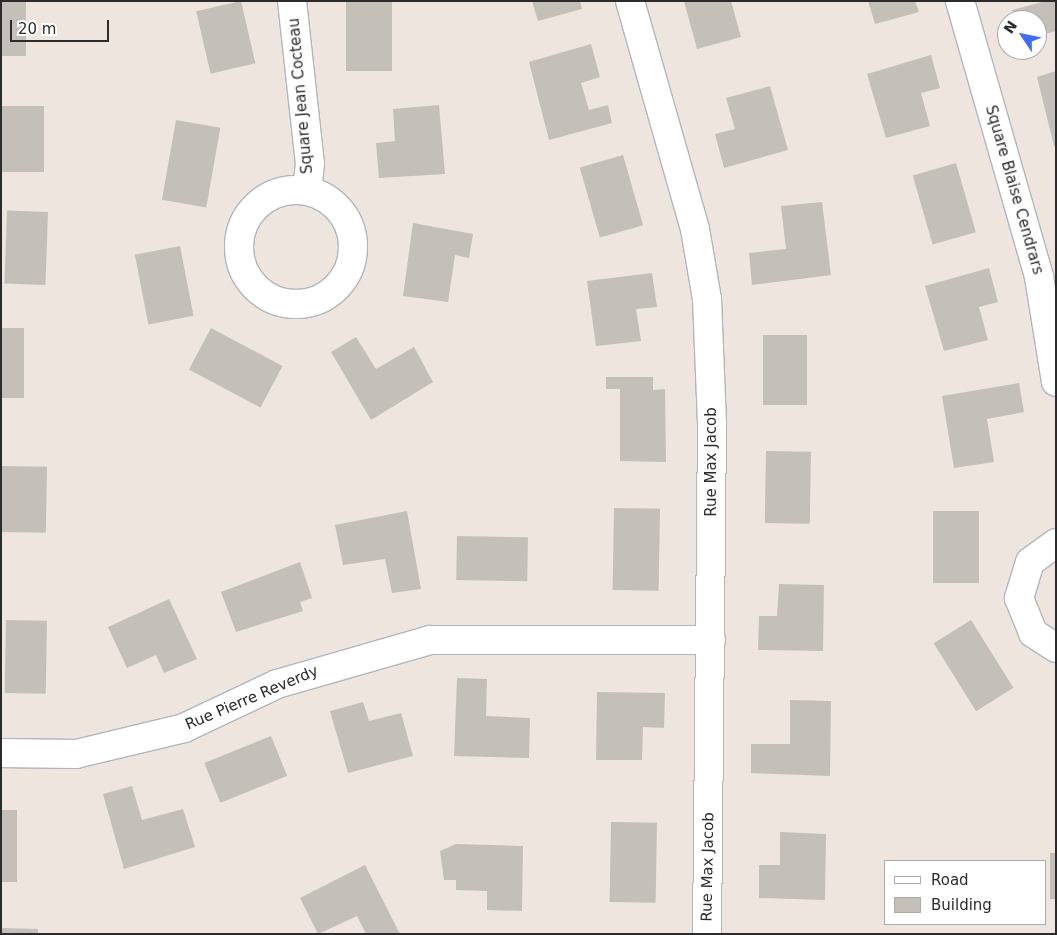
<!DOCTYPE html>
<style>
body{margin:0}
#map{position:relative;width:1057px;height:935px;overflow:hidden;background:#ede5de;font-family:"DejaVu Sans",sans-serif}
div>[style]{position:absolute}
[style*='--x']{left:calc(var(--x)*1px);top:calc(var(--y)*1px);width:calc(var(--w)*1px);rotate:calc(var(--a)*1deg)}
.building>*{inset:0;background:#c5bfba;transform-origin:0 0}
.roads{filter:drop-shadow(1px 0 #b1b5be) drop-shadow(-1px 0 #b1b5be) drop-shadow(0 1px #b1b5be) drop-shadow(0 -1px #b1b5be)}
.minor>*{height:28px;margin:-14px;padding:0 14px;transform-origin:14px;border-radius:14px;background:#fff}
.minor>.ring{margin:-14px;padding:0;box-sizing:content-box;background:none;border:28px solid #fff;border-radius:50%}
span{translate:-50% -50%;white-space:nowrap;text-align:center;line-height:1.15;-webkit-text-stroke:5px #fff;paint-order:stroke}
.street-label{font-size:15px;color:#2b2b2b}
.frame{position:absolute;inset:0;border:2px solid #2b2b2b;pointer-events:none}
.legend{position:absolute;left:884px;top:860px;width:162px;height:65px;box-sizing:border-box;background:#fff;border:1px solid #aaa;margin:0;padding:6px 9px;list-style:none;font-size:15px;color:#2b2b2b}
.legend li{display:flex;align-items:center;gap:10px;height:25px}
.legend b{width:25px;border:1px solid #aaa}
.north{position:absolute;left:997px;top:10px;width:50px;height:50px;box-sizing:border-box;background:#fff;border:1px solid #aaa;border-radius:50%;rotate:304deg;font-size:14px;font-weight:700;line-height:20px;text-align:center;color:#2b2b2b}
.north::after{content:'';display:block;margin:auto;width:18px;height:22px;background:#426cf6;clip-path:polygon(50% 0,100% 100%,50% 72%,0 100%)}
.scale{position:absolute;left:10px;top:20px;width:99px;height:22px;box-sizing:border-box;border:2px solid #2b2b2b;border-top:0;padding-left:6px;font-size:15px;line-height:18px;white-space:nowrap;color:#2b2b2b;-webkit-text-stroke:4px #fff;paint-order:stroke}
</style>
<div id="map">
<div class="building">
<div style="left:1px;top:1px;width:25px;height:55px"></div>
<div style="left:241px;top:1px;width:64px;height:46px;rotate:77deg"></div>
<div style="left:346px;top:1px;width:46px;height:70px"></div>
<div style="clip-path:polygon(532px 1px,580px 1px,582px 9px,538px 21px)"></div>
<div style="clip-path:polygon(684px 1px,731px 1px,741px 37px,697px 49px)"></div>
<div style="clip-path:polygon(868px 1px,915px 1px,919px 12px,875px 24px)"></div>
<div style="clip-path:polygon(1046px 1px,1056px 1px,1056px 31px,1037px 36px,1037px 20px,1015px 20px,1012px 10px)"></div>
<div style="clip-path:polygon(591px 44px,600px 77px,581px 83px,589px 110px,608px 105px,612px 123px,549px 140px,529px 62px)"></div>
<div style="clip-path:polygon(931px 55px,940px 88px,921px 93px,930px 126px,886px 138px,867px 74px)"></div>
<div style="clip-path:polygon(1056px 71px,1056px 146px,1054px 146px,1037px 77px)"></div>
<div style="clip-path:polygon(770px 86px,788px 150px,724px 168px,715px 134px,735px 129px,726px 98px)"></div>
<div style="clip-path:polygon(439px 105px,445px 174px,379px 178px,376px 143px,395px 141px,393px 109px)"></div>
<div style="left:1px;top:106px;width:43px;height:66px"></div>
<div style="left:176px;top:120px;width:45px;height:81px;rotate:10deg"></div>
<div style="left:623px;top:155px;width:73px;height:45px;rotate:74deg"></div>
<div style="left:956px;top:163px;width:72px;height:45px;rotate:74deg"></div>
<div style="clip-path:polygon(822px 202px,831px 275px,752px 285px,749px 253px,786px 249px,781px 206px)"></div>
<div style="left:48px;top:212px;width:73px;height:41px;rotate:92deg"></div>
<div style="clip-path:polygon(413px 223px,473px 234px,469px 258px,455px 255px,448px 302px,403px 296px)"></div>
<div style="left:180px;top:246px;width:71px;height:46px;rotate:79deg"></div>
<div style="clip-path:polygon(989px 268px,998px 302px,979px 307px,988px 340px,944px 351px,925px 286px)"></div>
<div style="clip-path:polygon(652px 273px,657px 307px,636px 309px,641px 341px,596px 346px,587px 281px)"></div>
<div style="left:1px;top:328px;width:23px;height:70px"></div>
<div style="left:211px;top:328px;width:81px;height:47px;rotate:28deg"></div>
<div style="left:763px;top:335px;width:44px;height:70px"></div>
<div style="clip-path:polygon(356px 337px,376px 369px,414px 347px,433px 382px,371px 420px,331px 352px)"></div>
<div style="clip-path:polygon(606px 377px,653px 377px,653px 390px,665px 389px,666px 462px,620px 461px,620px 389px,606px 389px)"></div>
<div style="clip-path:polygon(1019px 383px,1024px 412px,987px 419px,994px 462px,954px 468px,942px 396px)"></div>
<div style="left:766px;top:451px;width:45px;height:72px;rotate:1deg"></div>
<div style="left:1px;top:466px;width:46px;height:66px;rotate:1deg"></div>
<div style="left:614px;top:508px;width:46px;height:82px;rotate:1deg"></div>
<div style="clip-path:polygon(407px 511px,421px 589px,392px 593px,385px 559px,343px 565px,335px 525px)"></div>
<div style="left:933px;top:511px;width:46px;height:72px"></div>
<div style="left:457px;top:536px;width:71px;height:44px;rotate:1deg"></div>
<div style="clip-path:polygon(300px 562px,312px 598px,300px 602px,303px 611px,236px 632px,221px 592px)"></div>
<div style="clip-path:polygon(779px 584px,824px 585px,823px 651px,758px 650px,759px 616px,777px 616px)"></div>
<div style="clip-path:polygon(169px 599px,197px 659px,164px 673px,156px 655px,127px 668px,108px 627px)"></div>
<div style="left:6px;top:620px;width:41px;height:73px;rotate:1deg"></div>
<div style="left:971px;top:620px;width:80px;height:44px;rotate:58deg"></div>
<div style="clip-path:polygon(457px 678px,487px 679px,486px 716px,530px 718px,529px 758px,454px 756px)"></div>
<div style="clip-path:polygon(597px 692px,665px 693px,664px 728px,643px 727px,642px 760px,596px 760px)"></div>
<div style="clip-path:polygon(790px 700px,831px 701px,830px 776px,751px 773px,751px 744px,790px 744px)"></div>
<div style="clip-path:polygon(363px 702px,369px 721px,401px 713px,413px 756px,348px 773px,330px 711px)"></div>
<div style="left:271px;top:736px;width:43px;height:72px;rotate:68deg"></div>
<div style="clip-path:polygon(132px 786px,142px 820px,183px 809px,195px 847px,124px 869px,103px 794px)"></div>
<div style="left:1px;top:810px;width:16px;height:72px"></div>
<div style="left:611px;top:822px;width:46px;height:80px;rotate:1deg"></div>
<div style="clip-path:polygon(780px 832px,826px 834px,825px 900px,759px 898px,759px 865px,780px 865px)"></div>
<div style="clip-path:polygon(456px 844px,523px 846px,522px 911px,487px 910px,487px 891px,456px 890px,456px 880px,444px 880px,440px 851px)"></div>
<div style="left:1050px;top:853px;width:6px;height:46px"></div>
<div style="clip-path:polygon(365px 865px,400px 934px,366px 934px,357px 916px,318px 934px,300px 898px)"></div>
<div style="clip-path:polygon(1px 928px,38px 929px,38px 934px,1px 934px)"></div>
</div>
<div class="roads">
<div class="minor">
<div style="--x:292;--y:1;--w:163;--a:83.7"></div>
<div style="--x:310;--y:163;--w:27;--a:96"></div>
<div style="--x:630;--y:1;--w:237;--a:74.1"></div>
<div style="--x:695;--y:229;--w:71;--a:80.3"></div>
<div style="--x:707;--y:299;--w:125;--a:87.7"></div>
<div style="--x:712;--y:424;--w:510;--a:90.56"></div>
<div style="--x:960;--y:1;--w:287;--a:74"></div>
<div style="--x:1039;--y:277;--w:106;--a:80.8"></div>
<div class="ring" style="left:239px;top:190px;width:86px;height:86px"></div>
<div style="--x:1056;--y:543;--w:32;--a:144"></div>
<div style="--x:1030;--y:562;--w:38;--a:107"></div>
<div style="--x:1019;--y:598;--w:38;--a:68"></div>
<div style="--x:1033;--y:633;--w:27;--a:33"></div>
<div style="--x:1;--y:753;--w:75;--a:0.8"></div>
<div style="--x:76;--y:754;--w:111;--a:-13.5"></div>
<div style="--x:184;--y:728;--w:103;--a:-25.3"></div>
<div style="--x:277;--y:684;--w:159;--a:-16"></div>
<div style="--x:430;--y:640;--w:281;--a:0"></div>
</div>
</div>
<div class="street-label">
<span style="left:301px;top:96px;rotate:-95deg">Square Jean Cocteau</span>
<span style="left:1014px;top:190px;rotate:74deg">Square Blaise Cendrars</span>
<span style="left:712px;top:462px;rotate:-90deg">Rue Max Jacob</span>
<span style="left:252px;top:698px;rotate:-23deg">Rue Pierre Reverdy</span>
<span style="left:708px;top:867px;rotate:-89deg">Rue Max Jacob</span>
</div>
<div class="frame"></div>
<ul class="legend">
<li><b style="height:6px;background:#fff"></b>Road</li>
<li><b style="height:14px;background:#c5bfba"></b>Building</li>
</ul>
<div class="north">N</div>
<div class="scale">20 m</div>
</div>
